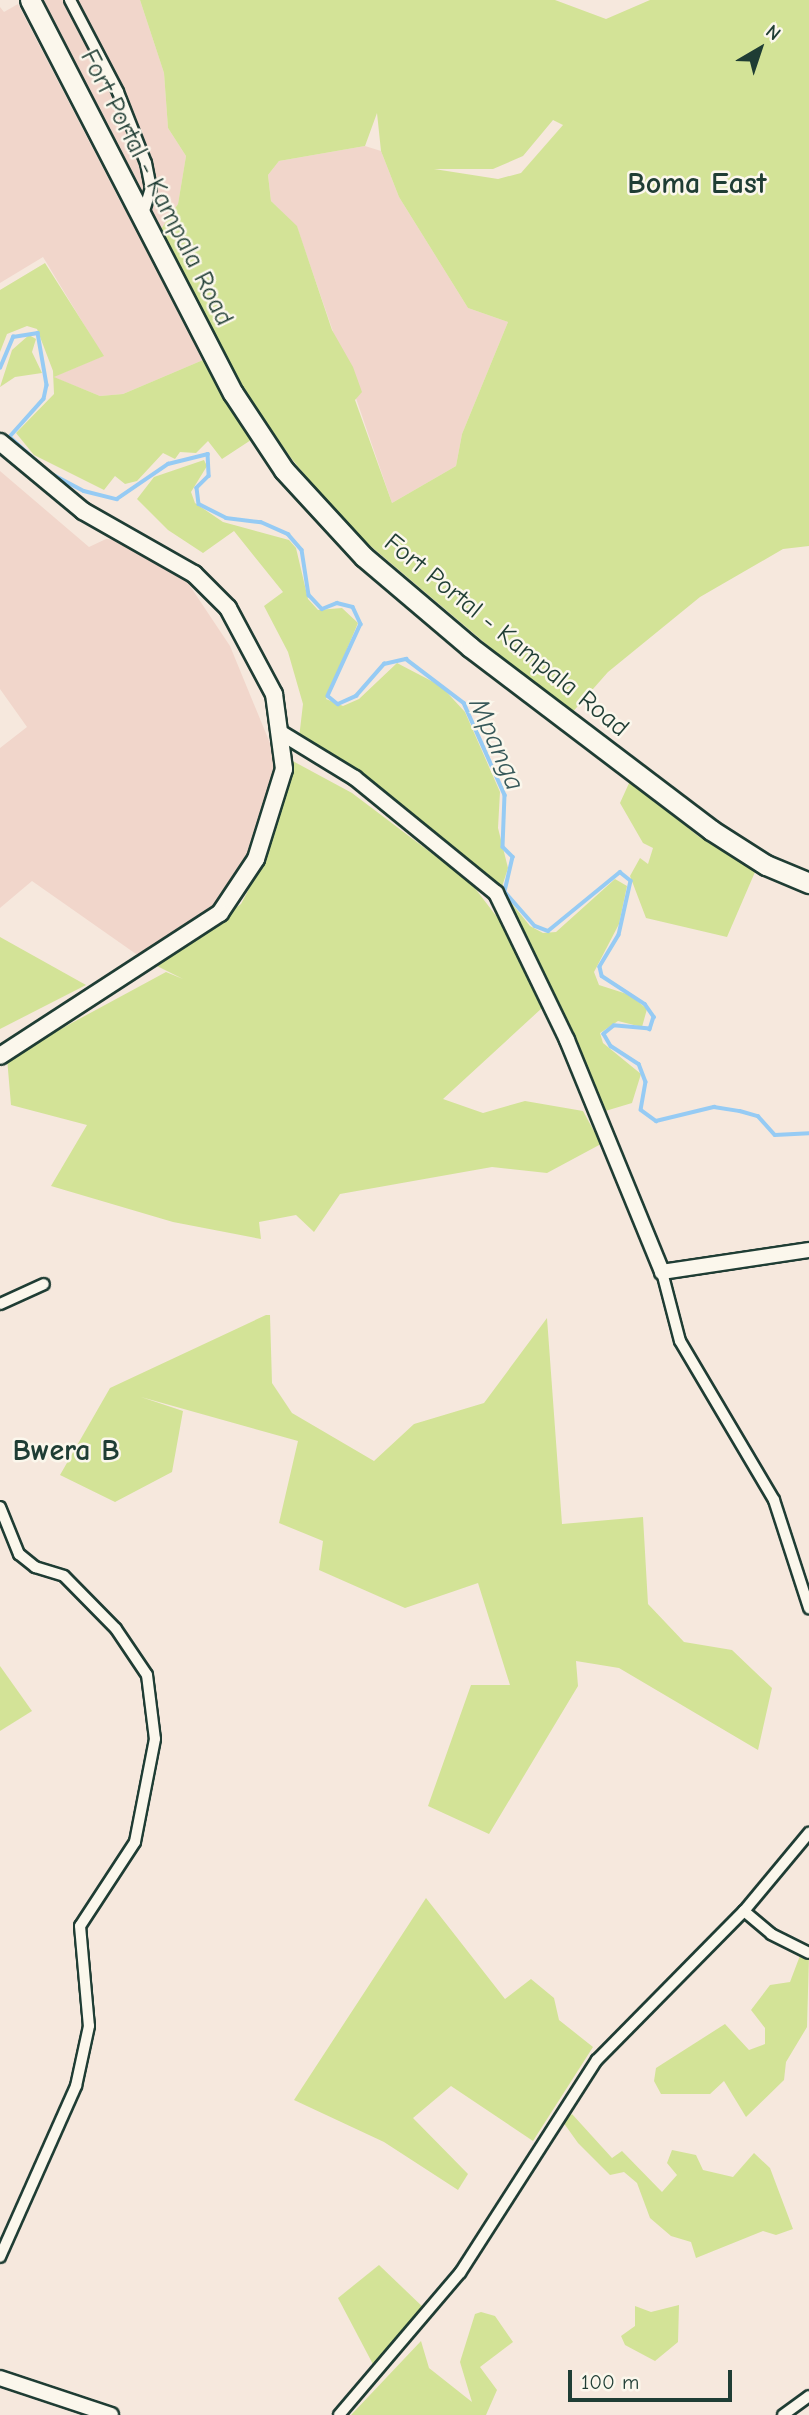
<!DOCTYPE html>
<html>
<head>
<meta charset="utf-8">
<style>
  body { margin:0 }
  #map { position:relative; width:809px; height:2415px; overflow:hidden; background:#f6e8dd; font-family:"Comic Neue",sans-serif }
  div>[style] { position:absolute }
  .built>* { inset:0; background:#f1d6cb }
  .green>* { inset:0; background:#d3e397 }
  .stream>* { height:3.5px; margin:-1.75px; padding:0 1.75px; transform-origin:1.75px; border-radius:1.75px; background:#96cbf4 }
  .roads { filter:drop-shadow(2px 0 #1f3d34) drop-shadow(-2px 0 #1f3d34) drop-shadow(0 2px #1f3d34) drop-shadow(0 -2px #1f3d34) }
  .minor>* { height:10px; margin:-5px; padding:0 5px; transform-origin:5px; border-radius:5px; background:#fbf7ec }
  .tertiary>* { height:14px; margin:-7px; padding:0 7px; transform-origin:7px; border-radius:7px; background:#fbf7ec }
  .secondary>* { height:16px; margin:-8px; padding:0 8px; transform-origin:8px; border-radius:8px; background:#fbf7ec }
  .trunk>* { height:19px; margin:-9.5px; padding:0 9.5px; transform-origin:9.5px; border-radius:9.5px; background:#fbf7ec }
  span { translate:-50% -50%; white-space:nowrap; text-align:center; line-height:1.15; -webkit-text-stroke:5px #fbf7ec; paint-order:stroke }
  .street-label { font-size:26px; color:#1f3d34 }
  .water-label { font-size:28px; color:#37595a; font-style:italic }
  .quarter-label { font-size:30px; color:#1f3d34; font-weight:700 }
  .north { position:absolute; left:725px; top:14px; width:70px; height:70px; -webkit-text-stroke:5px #fbf7ec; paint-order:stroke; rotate:39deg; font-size:19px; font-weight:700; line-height:28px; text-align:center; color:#1f3d34 }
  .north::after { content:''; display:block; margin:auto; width:24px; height:32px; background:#1f3d34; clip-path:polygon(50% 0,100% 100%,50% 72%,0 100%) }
  .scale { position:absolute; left:568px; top:2370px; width:164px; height:32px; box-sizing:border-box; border:4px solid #1f3d34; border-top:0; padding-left:9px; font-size:21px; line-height:24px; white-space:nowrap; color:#1f3d34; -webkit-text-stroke:5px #fbf7ec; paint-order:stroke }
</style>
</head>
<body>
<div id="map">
  <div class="built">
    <div style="clip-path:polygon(44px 0,140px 0,164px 73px,168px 128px,186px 156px,178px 204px,157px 235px)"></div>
    <div style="clip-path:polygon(18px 4px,123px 207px,128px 204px,203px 360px,123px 394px,100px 396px,53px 377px,103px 356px,43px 257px,0 283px,0 7px,4px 12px)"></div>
    <div style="clip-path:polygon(365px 146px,381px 151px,399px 197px,468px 308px,508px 322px,462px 434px,456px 466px,392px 503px,297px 227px,271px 201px,268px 175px,279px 161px)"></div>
    <div style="clip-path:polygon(0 471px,89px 547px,106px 539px,131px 541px,182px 574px,230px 646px,274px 753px,273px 782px,254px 847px,232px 888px,208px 915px,162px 946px,136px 954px,32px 881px,0 908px,0 748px,27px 727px,0 689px)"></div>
  </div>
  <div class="green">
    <div style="clip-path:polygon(evenodd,140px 0,555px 0,606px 19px,650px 0,809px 0,809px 546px,783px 549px,700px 597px,608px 672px,570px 715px,347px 526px,291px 458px,225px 363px,157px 235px,178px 204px,186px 156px,168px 128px,164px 73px,140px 0,377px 113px,381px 151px,399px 197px,468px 308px,508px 322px,462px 434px,456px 466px,392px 503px,355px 400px,362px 392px,353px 367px,332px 330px,297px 226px,271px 201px,268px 175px,279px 161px,365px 146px,377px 113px,140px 0,553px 120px,563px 125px,521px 173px,498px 179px,434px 169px,493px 169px,523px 156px,553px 120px)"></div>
    <div style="clip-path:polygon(45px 263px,104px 356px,54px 377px,100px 396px,123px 394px,203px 360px,251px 440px,222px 459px,208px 441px,196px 453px,180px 452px,175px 459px,163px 453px,137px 481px,125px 484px,115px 476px,104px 490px,34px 455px,16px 433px,54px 394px,53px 371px,37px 329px,27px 326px,7px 334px,0 352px,0 290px)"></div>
    <div style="clip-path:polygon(29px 335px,36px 339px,32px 352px,42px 373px,15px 377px,0 387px,12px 350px)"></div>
    <div style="clip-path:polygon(204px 460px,207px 466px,191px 492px,195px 503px,223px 522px,289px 540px,296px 548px,308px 599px,318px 610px,342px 608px,358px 623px,326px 699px,343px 706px,359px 699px,397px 663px,441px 686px,465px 712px,500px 792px,498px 828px,508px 868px,501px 890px,530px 926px,543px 933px,556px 932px,615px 879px,627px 886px,619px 924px,594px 972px,599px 985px,630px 995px,647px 1009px,642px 1027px,618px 1021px,600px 1033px,603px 1043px,641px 1074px,632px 1103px,602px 1112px,536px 962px,474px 873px,299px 738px,303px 704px,288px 652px,264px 606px,283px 592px,234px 531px,203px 553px,168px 530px,137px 499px,154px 477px)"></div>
    <div style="clip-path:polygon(289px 759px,352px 793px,471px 883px,500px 921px,542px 1008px,443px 1099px,483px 1113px,525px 1101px,583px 1111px,601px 1144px,547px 1173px,492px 1167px,340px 1194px,314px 1232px,296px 1215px,259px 1222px,261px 1239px,173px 1222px,51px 1186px,87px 1125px,11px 1105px,7px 1058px,166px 972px,183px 979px,153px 964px,241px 904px,265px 858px,286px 788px)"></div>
    <div style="clip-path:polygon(630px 781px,698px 836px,755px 872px,727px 937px,646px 918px,630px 876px,640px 858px,648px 864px,653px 848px,643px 843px,620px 803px)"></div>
    <div style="clip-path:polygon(0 937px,86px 985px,0 1029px)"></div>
    <div style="clip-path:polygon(266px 1315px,270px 1315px,272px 1383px,292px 1413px,374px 1461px,414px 1424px,484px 1403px,547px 1318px,562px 1524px,643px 1517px,648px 1604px,684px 1642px,732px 1650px,772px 1688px,758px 1750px,619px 1668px,576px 1661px,578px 1686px,489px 1834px,428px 1806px,471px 1685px,510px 1685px,478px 1583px,405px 1608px,319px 1570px,323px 1541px,279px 1523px,298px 1441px,141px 1397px,183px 1411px,172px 1472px,115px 1502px,60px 1475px,110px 1388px)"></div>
    <div style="clip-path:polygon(0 1666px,32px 1711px,0 1731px)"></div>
    <div style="clip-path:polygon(426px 1898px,505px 1999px,531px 1979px,554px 1998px,559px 2020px,593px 2047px,533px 2141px,451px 2086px,413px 2118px,468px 2174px,458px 2190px,384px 2142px,294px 2100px)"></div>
    <div style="clip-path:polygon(801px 1953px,809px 1956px,807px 2027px,786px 2062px,784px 2080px,746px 2117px,724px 2081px,710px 2094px,661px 2094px,654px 2081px,656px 2068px,725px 2024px,749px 2050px,765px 2044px,765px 2028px,751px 2010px,770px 1985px,790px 1982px)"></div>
    <div style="clip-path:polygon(572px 2114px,612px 2158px,622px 2151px,662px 2192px,677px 2175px,667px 2163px,672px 2150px,696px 2155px,703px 2170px,733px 2177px,754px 2153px,770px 2168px,793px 2229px,776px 2235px,763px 2231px,696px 2258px,691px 2242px,671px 2236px,650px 2218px,637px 2183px,624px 2172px,610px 2175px,578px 2143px,563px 2122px)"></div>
    <div style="clip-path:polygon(379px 2265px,426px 2310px,376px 2370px,338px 2298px)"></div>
    <div style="clip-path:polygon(679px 2305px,678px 2342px,655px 2361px,625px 2345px,621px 2336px,635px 2326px,635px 2306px,651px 2312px)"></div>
    <div style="clip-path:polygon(481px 2312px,495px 2316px,513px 2342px,480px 2367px,497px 2390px,486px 2415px,351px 2415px,421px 2341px,429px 2368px,472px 2402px,460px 2362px,475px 2314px)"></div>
  </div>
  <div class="stream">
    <div style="left:0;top:368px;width:34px;rotate:-67deg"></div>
    <div style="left:13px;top:337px;width:25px;rotate:-9deg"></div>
    <div style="left:38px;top:333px;width:53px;rotate:80.2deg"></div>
    <div style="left:47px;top:385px;width:14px;rotate:102deg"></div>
    <div style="left:44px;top:399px;width:51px;rotate:131.8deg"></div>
    <div style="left:10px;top:437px;width:54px;rotate:42deg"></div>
    <div style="left:50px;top:473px;width:38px;rotate:28deg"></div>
    <div style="left:84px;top:491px;width:34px;rotate:14deg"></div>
    <div style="left:117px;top:499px;width:62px;rotate:-34.5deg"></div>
    <div style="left:168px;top:464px;width:41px;rotate:-14deg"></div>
    <div style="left:208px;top:454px;width:22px;rotate:87deg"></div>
    <div style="left:209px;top:476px;width:17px;rotate:135deg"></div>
    <div style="left:197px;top:488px;width:16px;rotate:83deg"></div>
    <div style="left:199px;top:504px;width:30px;rotate:27deg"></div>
    <div style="left:226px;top:518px;width:35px;rotate:7deg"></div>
    <div style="left:261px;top:522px;width:30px;rotate:24deg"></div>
    <div style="left:288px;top:534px;width:21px;rotate:49deg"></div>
    <div style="left:302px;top:550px;width:46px;rotate:81.2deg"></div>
    <div style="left:309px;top:595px;width:19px;rotate:47deg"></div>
    <div style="left:322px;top:609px;width:16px;rotate:-22deg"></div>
    <div style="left:337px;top:603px;width:16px;rotate:14deg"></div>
    <div style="left:353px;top:607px;width:19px;rotate:65deg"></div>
    <div style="left:361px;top:624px;width:79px;rotate:114.6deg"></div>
    <div style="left:328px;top:696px;width:13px;rotate:39deg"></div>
    <div style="left:338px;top:704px;width:20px;rotate:-24deg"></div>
    <div style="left:356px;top:696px;width:43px;rotate:-48.8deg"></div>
    <div style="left:384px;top:664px;width:23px;rotate:-13deg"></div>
    <div style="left:406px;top:659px;width:73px;rotate:37.2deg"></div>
    <div style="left:464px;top:703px;width:101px;rotate:66deg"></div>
    <div style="left:505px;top:795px;width:52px;rotate:92.2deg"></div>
    <div style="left:503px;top:847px;width:14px;rotate:45deg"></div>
    <div style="left:513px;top:857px;width:36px;rotate:103deg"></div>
    <div style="left:505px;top:892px;width:45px;rotate:48.6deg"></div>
    <div style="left:535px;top:926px;width:14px;rotate:21deg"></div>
    <div style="left:548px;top:931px;width:93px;rotate:-39.3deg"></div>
    <div style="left:620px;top:872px;width:14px;rotate:39deg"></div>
    <div style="left:631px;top:881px;width:55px;rotate:102.5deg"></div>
    <div style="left:619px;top:935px;width:37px;rotate:121deg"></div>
    <div style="left:600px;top:967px;width:9px;rotate:77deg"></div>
    <div style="left:602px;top:976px;width:51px;rotate:33.1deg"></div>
    <div style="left:645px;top:1004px;width:16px;rotate:55deg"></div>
    <div style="left:654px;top:1017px;width:13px;rotate:108deg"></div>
    <div style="left:650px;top:1029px;width:36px;rotate:-175deg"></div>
    <div style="left:614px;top:1026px;width:13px;rotate:141deg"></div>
    <div style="left:604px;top:1034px;width:14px;rotate:60deg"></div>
    <div style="left:611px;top:1046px;width:33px;rotate:33deg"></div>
    <div style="left:639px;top:1064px;width:19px;rotate:69deg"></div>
    <div style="left:646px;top:1082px;width:28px;rotate:100deg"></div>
    <div style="left:641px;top:1110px;width:19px;rotate:36deg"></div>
    <div style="left:656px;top:1121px;width:60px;rotate:-13.6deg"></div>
    <div style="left:714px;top:1107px;width:26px;rotate:9deg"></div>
    <div style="left:740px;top:1111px;width:19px;rotate:16deg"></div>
    <div style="left:758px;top:1116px;width:25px;rotate:48deg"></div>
    <div style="left:775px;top:1135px;width:34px;rotate:-3deg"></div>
  </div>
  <div class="roads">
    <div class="minor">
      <div style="left:70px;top:0;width:104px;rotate:62.4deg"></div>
      <div style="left:118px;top:92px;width:76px;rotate:68.5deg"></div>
      <div style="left:146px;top:163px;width:25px;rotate:79deg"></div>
      <div style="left:151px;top:188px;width:28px;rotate:107deg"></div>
      <div style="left:662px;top:1272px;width:71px;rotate:75.4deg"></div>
      <div style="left:680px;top:1341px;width:185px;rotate:59.4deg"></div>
      <div style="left:774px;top:1500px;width:114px;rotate:72deg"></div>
      <div style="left:0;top:1304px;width:48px;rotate:-24.4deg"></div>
      <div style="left:0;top:1507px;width:51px;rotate:68deg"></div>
      <div style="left:19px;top:1554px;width:21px;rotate:39deg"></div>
      <div style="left:35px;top:1567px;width:30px;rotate:17deg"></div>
      <div style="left:64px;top:1576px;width:74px;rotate:45.5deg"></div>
      <div style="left:116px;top:1629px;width:55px;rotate:56deg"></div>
      <div style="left:147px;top:1675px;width:64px;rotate:82.9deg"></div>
      <div style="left:155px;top:1739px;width:105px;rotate:101deg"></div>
      <div style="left:135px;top:1842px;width:100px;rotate:123.2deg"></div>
      <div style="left:80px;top:1926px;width:100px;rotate:84.9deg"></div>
      <div style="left:89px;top:2026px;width:61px;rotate:102.2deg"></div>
      <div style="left:76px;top:2086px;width:187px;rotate:114deg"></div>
      <div style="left:744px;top:1911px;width:35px;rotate:40deg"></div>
      <div style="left:771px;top:1934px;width:42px;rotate:26.6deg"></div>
      <div style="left:339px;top:2415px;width:187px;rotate:-49.6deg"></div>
      <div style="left:460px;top:2273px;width:253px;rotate:-57.3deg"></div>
      <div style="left:597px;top:2060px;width:209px;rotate:-45.4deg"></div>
      <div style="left:744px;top:1911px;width:102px;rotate:-50.2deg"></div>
      <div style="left:783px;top:2415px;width:32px;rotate:-36deg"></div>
    </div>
    <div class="tertiary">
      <div style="left:283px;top:734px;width:84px;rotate:31.4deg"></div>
      <div style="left:355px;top:778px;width:182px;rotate:39.2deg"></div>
      <div style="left:496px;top:893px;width:163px;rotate:64.2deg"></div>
      <div style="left:567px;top:1040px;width:251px;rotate:67.7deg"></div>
      <div style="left:662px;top:1272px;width:149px;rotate:-8.5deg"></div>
      <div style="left:0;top:2378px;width:117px;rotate:18.4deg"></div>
    </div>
    <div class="secondary">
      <div style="left:0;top:442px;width:108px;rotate:39.7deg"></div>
      <div style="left:83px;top:511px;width:128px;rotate:29.6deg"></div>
      <div style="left:194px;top:574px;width:48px;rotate:45deg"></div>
      <div style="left:228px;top:608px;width:98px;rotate:61.9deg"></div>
      <div style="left:274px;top:694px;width:76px;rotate:82.4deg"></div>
      <div style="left:284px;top:769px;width:94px;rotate:107.3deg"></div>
      <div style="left:256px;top:859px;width:65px;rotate:123.7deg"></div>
      <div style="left:220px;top:913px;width:262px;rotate:147deg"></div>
    </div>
    <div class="trunk">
      <div style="left:30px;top:0;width:442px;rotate:62.7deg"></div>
      <div style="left:233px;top:393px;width:92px;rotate:56.5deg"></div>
      <div style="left:284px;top:470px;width:118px;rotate:47.4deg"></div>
      <div style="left:364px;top:557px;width:139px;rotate:40.3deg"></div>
      <div style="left:470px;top:647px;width:303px;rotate:37.2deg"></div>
      <div style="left:711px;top:830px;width:65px;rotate:32.5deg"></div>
      <div style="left:766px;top:865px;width:47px;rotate:22.7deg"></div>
    </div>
  </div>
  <div class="street-label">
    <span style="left:156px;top:188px;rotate:63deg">Fort Portal - Kampala Road</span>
    <span style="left:506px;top:636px;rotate:39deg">Fort Portal - Kampala Road</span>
  </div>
  <div class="water-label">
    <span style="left:497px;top:744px;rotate:66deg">Mpanga</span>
  </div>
  <div class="quarter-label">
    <span style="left:697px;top:184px">Boma East</span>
    <span style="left:66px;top:1451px">Bwera B</span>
  </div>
  <div class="north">N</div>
  <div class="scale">100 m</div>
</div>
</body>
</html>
